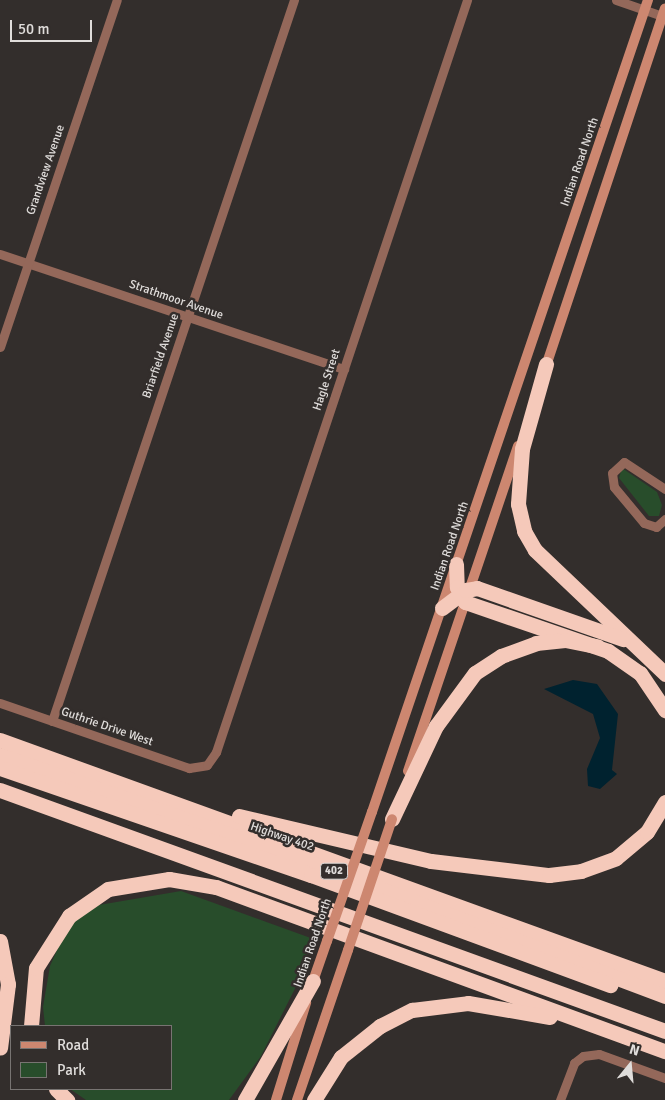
<!DOCTYPE html>
<html>
<head>
<meta charset="utf-8">
<style>
  body { margin:0 }
  #map { position:relative; width:665px; height:1100px; overflow:hidden; background:#332e2c; font-family:Signika,sans-serif }
  div>[style] { position:absolute }
  .green>* { inset:0; background:#284d2b }
  .water>* { inset:0; background:#00222f }
  .minor>* { height:9px; margin:-4.5px; padding:0 4.5px; transform-origin:4.5px; border-radius:4.5px; background:#94685a }
  .secondary>* { height:10px; margin:-5px; padding:0 5px; transform-origin:5px; border-radius:5px; background:#cd8770 }
  .motorway>* { height:15px; margin:-7.5px; padding:0 7.5px; transform-origin:7.5px; border-radius:7.5px; background:#f5c9ba }
  .secondary-bridge>* { height:10px; margin:-5px; padding:0 5px; transform-origin:5px; border-radius:5px; background:#cd8770 }
  span { translate:-50% -50%; white-space:nowrap; text-align:center; line-height:1.15; -webkit-text-stroke:5px #332e2c; paint-order:stroke }
  .shield-label span { padding:1px 4px; background:#332e2c; border:1px solid; border-radius:4px; -webkit-text-stroke-width:0 }
  .shield-label { font-size:11px; color:#e0dddb; font-weight:700 }
  .street-label { font-size:12px; color:#e0dddb }
  .legend { position:absolute; left:10px; top:1025px; width:162px; height:65px; box-sizing:border-box; background:#332e2c; border:1px solid #787472; margin:0; padding:6px 9px; list-style:none; font-size:15px; color:#e0dddb }
  .legend li { display:flex; align-items:center; gap:10px; height:25px }
  .legend b { width:25px; border:1px solid #787472 }
  .north { position:absolute; left:605px; top:1040px; width:50px; height:50px; -webkit-text-stroke:4px #332e2c; paint-order:stroke; rotate:17deg; font-size:14px; font-weight:700; line-height:20px; text-align:center; color:#e0dddb }
  .north::after { content:''; display:block; margin:auto; width:18px; height:22px; background:#e0dddb; clip-path:polygon(50% 0,100% 100%,50% 72%,0 100%) }
  .scale { position:absolute; left:10px; top:20px; width:82px; height:22px; box-sizing:border-box; border:2px solid #e0dddb; border-top:0; padding-left:6px; font-size:15px; line-height:18px; white-space:nowrap; color:#e0dddb; -webkit-text-stroke:4px #332e2c; paint-order:stroke }
</style>
</head>
<body>
<div id="map">
  <div class="green">
    <div style="clip-path:polygon(622px 468px,657px 492px,662px 505px,659px 516px,649px 516px,619px 478px)"></div>
    <div style="clip-path:polygon(181px 891px,319px 941px,261px 1056px,229px 1100px,86px 1100px,70px 1089px,171px 1089px,171px 1026px,45px 1026px,43px 1007px,50px 966px,68px 925px,99px 905px)"></div>
  </div>
  <div class="water">
    <div style="clip-path:polygon(573px 680px,597px 684px,618px 714px,612px 770px,617px 774px,600px 789px,588px 786px,587px 769px,600px 738px,593px 714px,544px 689px)"></div>
  </div>
  <div class="minor">
    <div style="left:616px;top:0;width:52px;rotate:19.1deg"></div>
    <div style="left:0;top:254px;width:363px;rotate:18.5deg"></div>
    <div style="left:0;top:347px;width:366px;rotate:-71.4deg"></div>
    <div style="left:665px;top:489px;width:49px;rotate:-146.6deg"></div>
    <div style="left:624px;top:462px;width:16px;rotate:137deg"></div>
    <div style="left:612px;top:473px;width:14px;rotate:82deg"></div>
    <div style="left:614px;top:487px;width:47px;rotate:50.2deg"></div>
    <div style="left:644px;top:523px;width:13px;rotate:18deg"></div>
    <div style="left:656px;top:527px;width:12px;rotate:-42deg"></div>
    <div style="left:0;top:703px;width:200px;rotate:19deg"></div>
    <div style="left:189px;top:768px;width:18px;rotate:-9deg"></div>
    <div style="left:207px;top:765px;width:16px;rotate:-55deg"></div>
    <div style="left:216px;top:752px;width:793px;rotate:-71.54deg"></div>
    <div style="left:52px;top:721px;width:761px;rotate:-71.45deg"></div>
    <div style="left:560px;top:1100px;width:40px;rotate:-69deg"></div>
    <div style="left:574px;top:1063px;width:11px;rotate:-38deg"></div>
    <div style="left:583px;top:1056px;width:16px;rotate:-7deg"></div>
    <div style="left:599px;top:1054px;width:70px;rotate:20deg"></div>
  </div>
  <div class="secondary">
    <div style="left:545px;top:369px;width:380px;rotate:-71.6deg"></div>
    <div style="left:408px;top:771px;width:343px;rotate:-71.3deg"></div>
    <div style="left:372px;top:812px;width:858px;rotate:-71.23deg"></div>
    <div style="left:311px;top:987px;width:49px;rotate:-70.8deg"></div>
    <div style="left:276px;top:1100px;width:102px;rotate:-72.8deg"></div>
    <div style="left:297px;top:1100px;width:158px;rotate:-71.2deg"></div>
  </div>
  <div class="motorway">
    <div style="left:546px;top:364px;width:88px;rotate:105.8deg"></div>
    <div style="left:522px;top:449px;width:55px;rotate:94.2deg"></div>
    <div style="left:518px;top:504px;width:28px;rotate:77deg"></div>
    <div style="left:524px;top:531px;width:22px;rotate:60deg"></div>
    <div style="left:535px;top:550px;width:180px;rotate:43.6deg"></div>
    <div style="left:456px;top:564px;width:23px;rotate:88deg"></div>
    <div style="left:457px;top:587px;width:17px;rotate:62deg"></div>
    <div style="left:465px;top:602px;width:151px;rotate:18.9deg"></div>
    <div style="left:608px;top:651px;width:39px;rotate:35deg"></div>
    <div style="left:640px;top:673px;width:45px;rotate:56deg"></div>
    <div style="left:442px;top:608px;width:30px;rotate:-37deg"></div>
    <div style="left:466px;top:590px;width:11px;rotate:-10deg"></div>
    <div style="left:477px;top:588px;width:155px;rotate:19.3deg"></div>
    <div style="left:0;top:740px;width:707px;rotate:19.92deg"></div>
    <div style="left:0;top:755px;width:332px;rotate:19.1deg"></div>
    <div style="left:314px;top:864px;width:375px;rotate:20.6deg"></div>
    <div style="left:0;top:768px;width:329px;rotate:19deg"></div>
    <div style="left:311px;top:875px;width:319px;rotate:20.2deg"></div>
    <div style="left:0;top:790px;width:707px;rotate:19.92deg"></div>
    <div style="left:239px;top:816px;width:197px;rotate:13.2deg"></div>
    <div style="left:431px;top:861px;width:119px;rotate:6.8deg"></div>
    <div style="left:549px;top:875px;width:32px;rotate:-7deg"></div>
    <div style="left:581px;top:871px;width:37px;rotate:-20deg"></div>
    <div style="left:616px;top:858px;width:40px;rotate:-40deg"></div>
    <div style="left:647px;top:832px;width:35px;rotate:-59deg"></div>
    <div style="left:392px;top:819px;width:103px;rotate:-64.7deg"></div>
    <div style="left:436px;top:726px;width:66px;rotate:-53.7deg"></div>
    <div style="left:475px;top:673px;width:31px;rotate:-33deg"></div>
    <div style="left:501px;top:656px;width:37px;rotate:-20deg"></div>
    <div style="left:536px;top:643px;width:29px;rotate:-6deg"></div>
    <div style="left:565px;top:640px;width:33px;rotate:11deg"></div>
    <div style="left:0;top:941px;width:44px;rotate:79.5deg"></div>
    <div style="left:8px;top:984px;width:64px;rotate:97.1deg"></div>
    <div style="left:31px;top:1026px;width:58px;rotate:-85.1deg"></div>
    <div style="left:36px;top:968px;width:62px;rotate:-57.6deg"></div>
    <div style="left:69px;top:916px;width:47px;rotate:-34.7deg"></div>
    <div style="left:108px;top:889px;width:62px;rotate:-9.3deg"></div>
    <div style="left:169px;top:879px;width:48px;rotate:9.7deg"></div>
    <div style="left:216px;top:887px;width:478px;rotate:20.1deg"></div>
    <div style="left:56px;top:1089px;width:16px;rotate:45deg"></div>
    <div style="left:245px;top:1100px;width:137px;rotate:-60.3deg"></div>
    <div style="left:314px;top:1100px;width:51px;rotate:-57.9deg"></div>
    <div style="left:341px;top:1057px;width:50px;rotate:-38.5deg"></div>
    <div style="left:380px;top:1026px;width:36px;rotate:-27deg"></div>
    <div style="left:412px;top:1010px;width:56px;rotate:-7.1deg"></div>
    <div style="left:468px;top:1003px;width:83px;rotate:9.7deg"></div>
  </div>
  <div class="secondary-bridge">
    <div style="left:327px;top:941px;width:137px;rotate:-70.8deg"></div>
    <div style="left:348px;top:950px;width:138px;rotate:-71.4deg"></div>
  </div>
  <div class="shield-label">
    <span style="left:334px;top:871px">402</span>
  </div>
  <div class="street-label">
    <span style="left:580px;top:162px;rotate:-71deg">Indian Road North</span>
    <span style="left:46px;top:170px;rotate:-71deg">Grandview Avenue</span>
    <span style="left:176px;top:300px;rotate:19deg">Strathmoor Avenue</span>
    <span style="left:161px;top:356px;rotate:-71deg">Briarfield Avenue</span>
    <span style="left:327px;top:380px;rotate:-72deg">Hagle Street</span>
    <span style="left:450px;top:546px;rotate:-71deg">Indian Road North</span>
    <span style="left:107px;top:727px;rotate:19deg">Guthrie Drive West</span>
    <span style="left:282px;top:837px;rotate:19deg">Highway 402</span>
    <span style="left:313px;top:943px;rotate:-71deg">Indian Road North</span>
  </div>
  <ul class="legend">
  <li><b style="height:6px;background:#cd8770"></b>Road</li>
  <li><b style="height:14px;background:#284d2b"></b>Park</li>
  </ul>
  <div class="north">N</div>
  <div class="scale">50 m</div>
</div>
</body>
</html>
